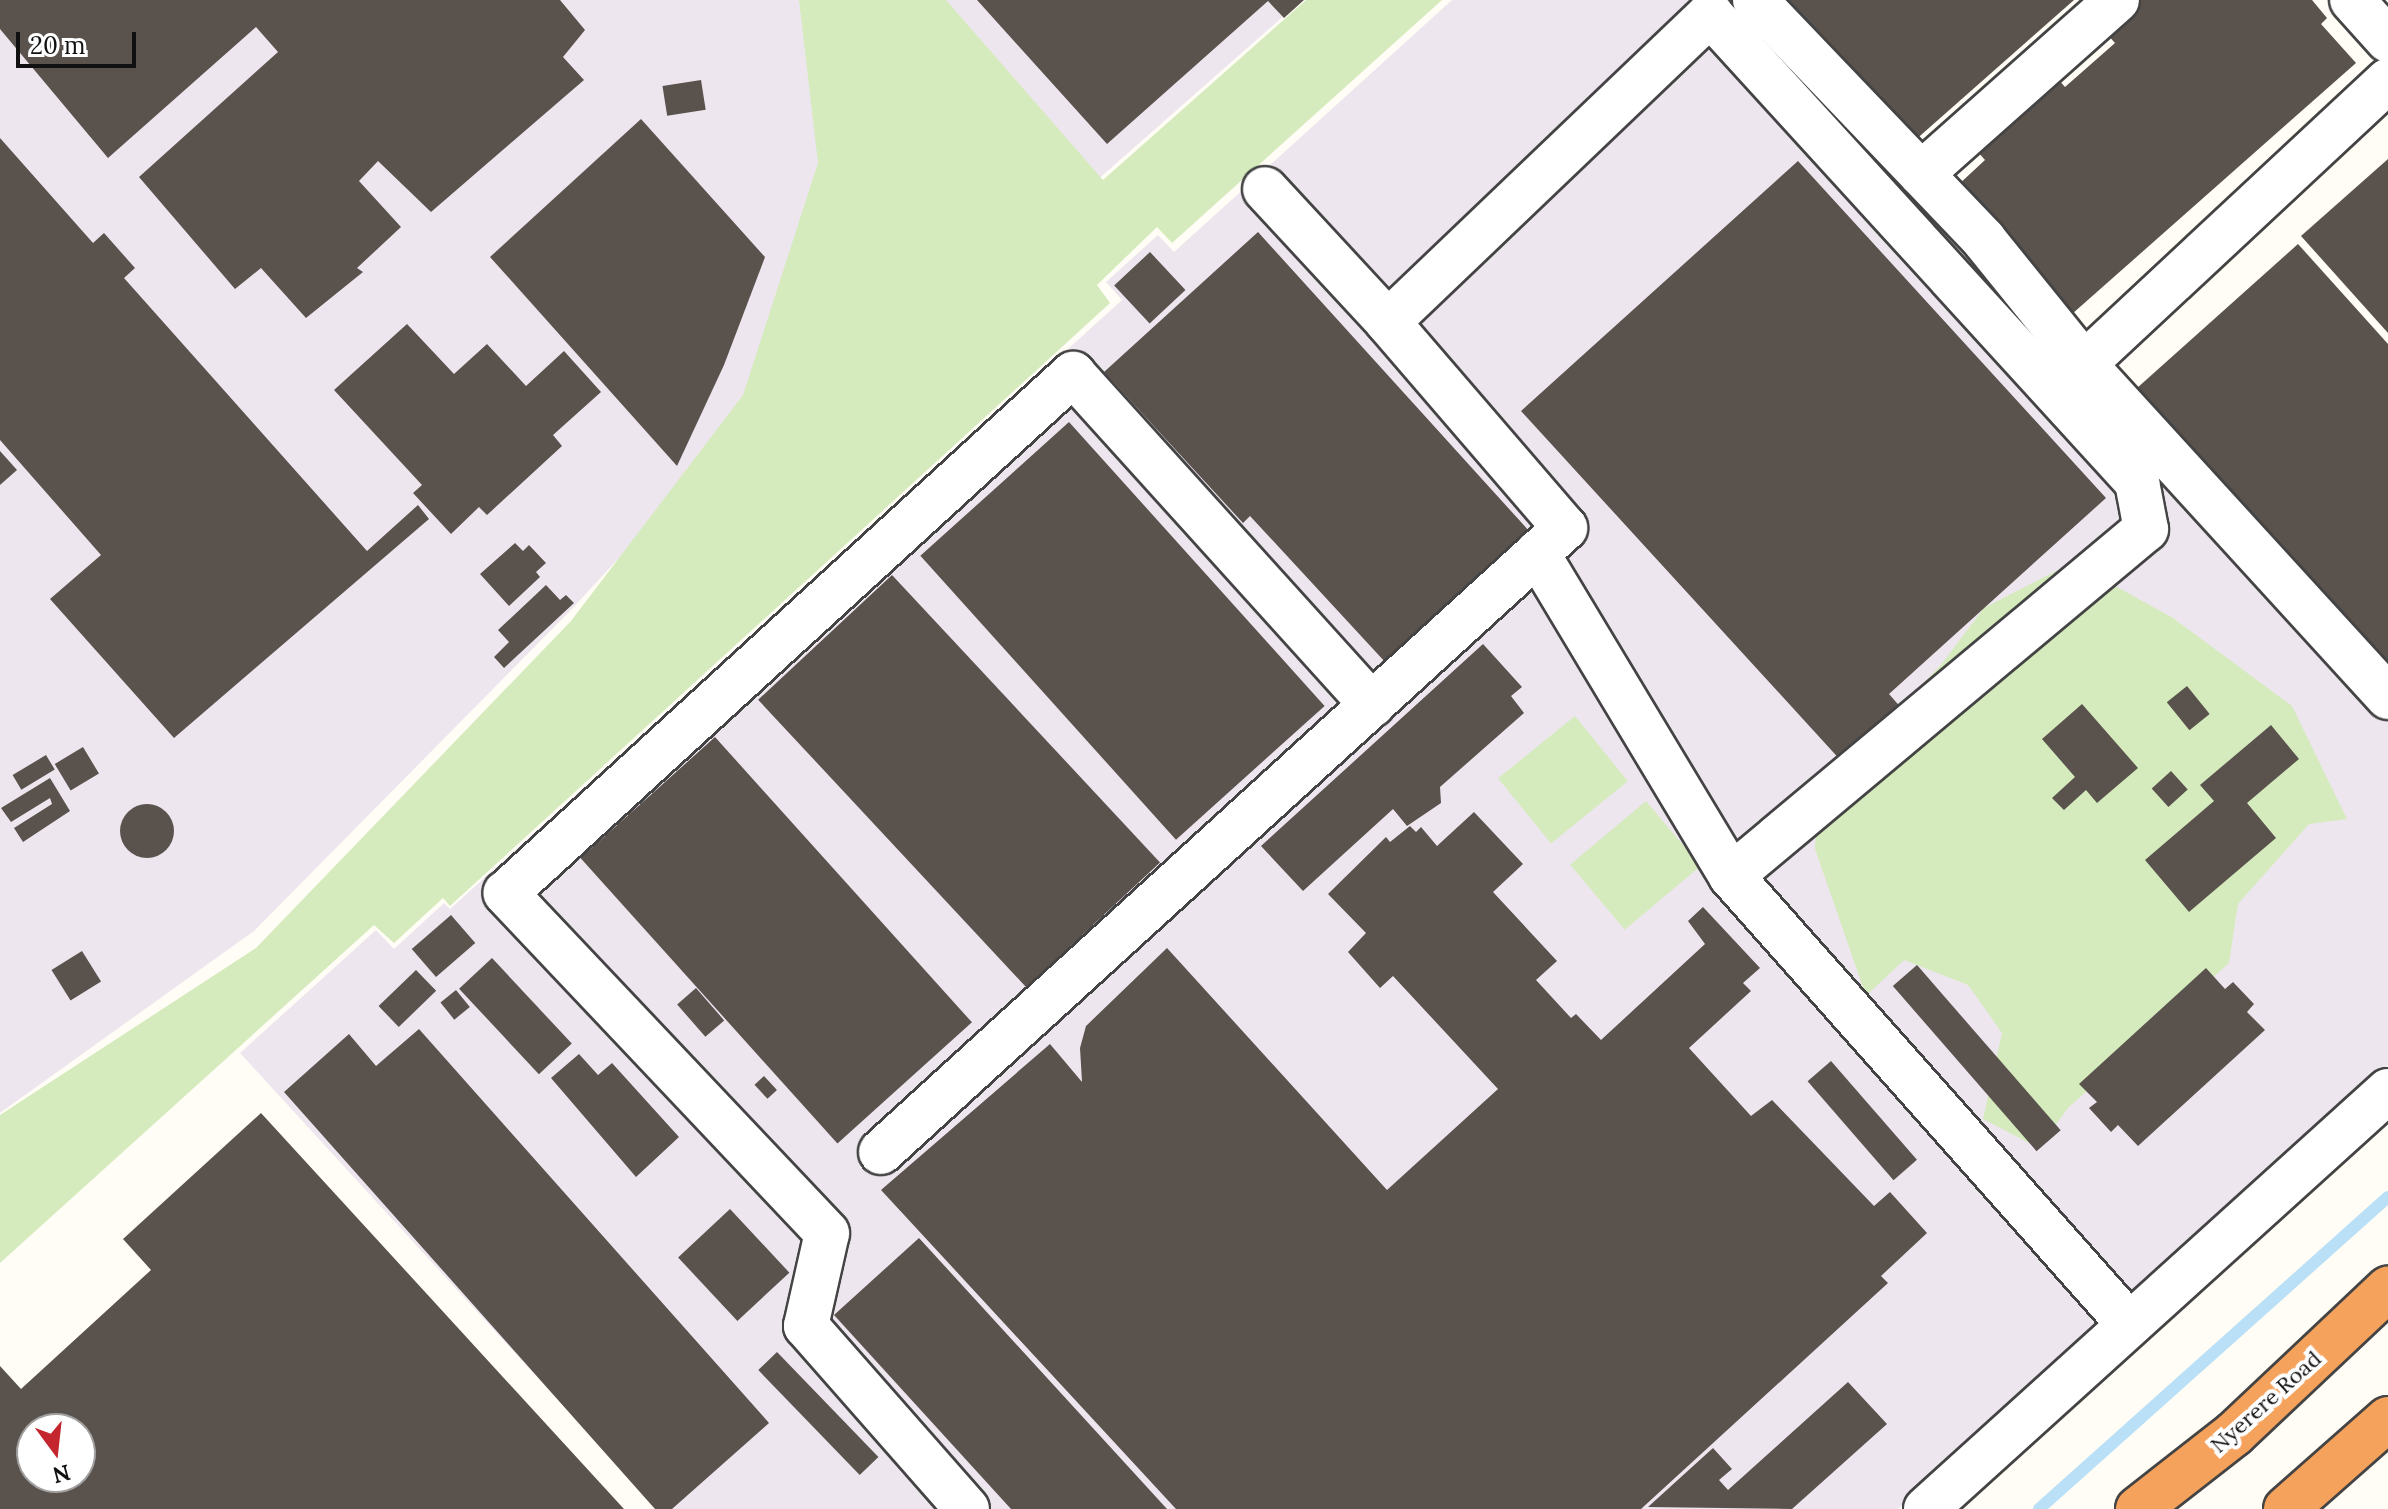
<!DOCTYPE html>
<html>
<head>
<meta charset="utf-8">
<style>
  body { margin:0 }
  #map { position:relative; width:2388px; height:1509px; overflow:hidden; background:#fffdf5; font-family:Lora,serif }
  div>[style] { position:absolute }
  .industrial>* { inset:0; background:#eee6ef }
  .green>* { inset:0; background:#d5ebbd; transform-origin:0 0 }
  .stream>* { height:12px; margin:-6px; padding:0 6px; transform-origin:6px; border-radius:6px; background:#b9e0f7 }
  .building>* { inset:0; background:#5a524d; transform-origin:0 0 }
  .round { border-radius:50% }
  .roads { filter:drop-shadow(2px 0 #444) drop-shadow(-2px 0 #444) drop-shadow(0 2px #444) drop-shadow(0 -2px #444) }
  .minor>* { height:44px; margin:-22px; padding:0 22px; transform-origin:22px; border-radius:22px; background:#fff }
  .highway>* { height:44px; margin:-22px; padding:0 22px; transform-origin:22px; border-radius:22px; background:#f5a25d }
  span { translate:-50% -50%; white-space:nowrap; text-align:center; line-height:1.15; -webkit-text-stroke:8px #fff; paint-order:stroke }
  .street-label { font-size:22px; color:#111 }
  .north { position:absolute; left:16px; top:1413px; width:80px; height:80px; box-sizing:border-box; background:#fff; border:2px solid #a0a0a0; border-radius:50%; rotate:165deg; font-size:22px; font-weight:700; line-height:32px; text-align:center; color:#111 }
  .north::after { content:''; display:block; margin:auto; width:28px; height:36px; background:#c4262e; clip-path:polygon(50% 0,100% 100%,50% 72%,0 100%) }
  .scale { position:absolute; left:16px; top:32px; width:120px; height:36px; box-sizing:border-box; border:4px solid #111; border-top:0; padding-left:10px; font-size:24px; line-height:28px; white-space:nowrap; color:#111; -webkit-text-stroke:6px #fff; paint-order:stroke }
</style>
</head>
<body>
<div id="map">
  <div class="industrial">
    <div style="clip-path:polygon(0 0,811px 0,833px 176px,758px 407px,571px 610px,254px 931px,0 1113px)"></div>
    <div style="clip-path:polygon(921px 0,1302px 0,1087px 189px)"></div>
    <div style="clip-path:polygon(1452px 0,1746px 0,2388px 713px,2388px 1065px,1898px 1509px,658px 1509px,240px 1053px,376px 930px,394px 949px,444px 903px,450px 909px,1122px 300px,1106px 282px,1158px 235px,1174px 252px)"></div>
  </div>
  <div class="green">
    <div style="clip-path:polygon(799px 0,946px 0,1103px 180px,1306px 0,1442px 0,1172px 243px,1157px 227px,1097px 285px,1110px 303px,450px 906px,443px 898px,394px 943px,374px 925px,0 1263px,0 1115px,256px 948px,571px 621px,743px 395px,818px 163px)"></div>
    <div style="clip-path:polygon(2083px 557px,2108px 582px,2173px 618px,2292px 706px,2347px 819px,2309px 824px,2238px 904px,2229px 963px,2068px 1108px,2039px 1148px,1983px 1119px,2002px 1033px,1968px 985px,1904px 960px,1866px 996px,1815px 849px,1818px 790px,1940px 666px,1984px 608px)"></div>
    <div style="left:1575px;top:716px;width:84px;height:99px;rotate:51deg"></div>
    <div style="left:1646px;top:801px;width:85px;height:99px;rotate:50deg"></div>
  </div>
  <div class="stream">
    <div style="left:2039px;top:1509px;width:468px;rotate:-41.8deg"></div>
  </div>
  <div class="building">
    <div style="clip-path:polygon(0 0,560px 0,585px 30px,563px 57px,584px 80px,431px 212px,378px 161px,359px 181px,401px 227px,357px 268px,363px 272px,306px 318px,261px 268px,235px 289px,139px 177px,278px 52px,256px 27px,108px 158px,0 29px)"></div>
    <div style="clip-path:polygon(977px 0,1304px 0,1284px 18px,1268px 1px,1107px 144px)"></div>
    <div style="clip-path:polygon(1771px 0,2074px 0,1904px 150px)"></div>
    <div style="clip-path:polygon(2124px 0,2312px 0,2327px 18px,2321px 24px,2356px 63px,2072px 314px,1957px 186px,1985px 160px,1970px 143px,2051px 71px,2065px 87px,2115px 43px,2098px 24px)"></div>
    <div style="left:701px;top:80px;width:30px;height:39px;rotate:81deg"></div>
    <div style="clip-path:polygon(641px 119px,765px 257px,724px 365px,677px 466px,490px 257px)"></div>
    <div style="clip-path:polygon(0 138px,93px 243px,104px 233px,135px 268px,124px 278px,367px 551px,418px 505px,429px 519px,174px 738px,50px 599px,101px 555px,0 440px)"></div>
    <div style="clip-path:polygon(2388px 159px,2388px 333px,2301px 236px)"></div>
    <div style="clip-path:polygon(1798px 161px,2106px 498px,1889px 694px,1903px 710px,1844px 764px,1521px 411px)"></div>
    <div style="clip-path:polygon(1258px 232px,1530px 532px,1386px 663px,1250px 516px,1243px 523px,1104px 372px)"></div>
    <div style="clip-path:polygon(2298px 244px,2388px 344px,2388px 686px,2127px 397px)"></div>
    <div style="left:1150px;top:252px;width:52px;height:49px;rotate:47deg"></div>
    <div style="clip-path:polygon(407px 324px,454px 374px,487px 344px,526px 386px,564px 351px,601px 392px,553px 435px,562px 446px,487px 515px,479px 507px,451px 534px,413px 493px,422px 485px,334px 390px)"></div>
    <div style="left:1069px;top:422px;width:382px;height:200px;rotate:48deg"></div>
    <div style="clip-path:polygon(0 451px,17px 470px,0 485px)"></div>
    <div style="clip-path:polygon(515px 543px,523px 551px,529px 545px,546px 563px,536px 572px,540px 577px,509px 606px,480px 574px)"></div>
    <div style="left:892px;top:575px;width:393px;height:183px;rotate:47deg"></div>
    <div style="clip-path:polygon(546px 585px,560px 600px,566px 595px,574px 603px,504px 668px,494px 657px,509px 642px,498px 630px)"></div>
    <div style="clip-path:polygon(1483px 644px,1522px 687px,1511px 696px,1524px 713px,1440px 787px,1441px 803px,1407px 826px,1393px 809px,1303px 891px,1261px 846px)"></div>
    <div style="left:2187px;top:686px;width:36px;height:26px;rotate:51deg"></div>
    <div style="clip-path:polygon(2082px 704px,2138px 768px,2097px 803px,2086px 790px,2064px 810px,2052px 798px,2075px 777px,2042px 739px)"></div>
    <div style="clip-path:polygon(2271px 725px,2299px 759px,2247px 803px,2276px 838px,2189px 912px,2145px 860px,2214px 801px,2200px 785px)"></div>
    <div style="left:715px;top:737px;width:384px;height:181px;rotate:48deg"></div>
    <div style="left:83px;top:747px;width:31px;height:33px;rotate:59deg"></div>
    <div style="left:46px;top:755px;width:17px;height:39px;rotate:59deg"></div>
    <div style="left:2171px;top:771px;width:25px;height:26px;rotate:48deg"></div>
    <div style="clip-path:polygon(50px 778px,70px 811px,23px 842px,14px 828px,52px 804px,50px 798px,11px 822px,1px 808px)"></div>
    <div class="round" style="left:120px;top:804px;width:54px;height:54px"></div>
    <div style="clip-path:polygon(1474px 812px,1523px 864px,1493px 892px,1557px 961px,1536px 980px,1571px 1018px,1576px 1014px,1601px 1040px,1705px 944px,1688px 921px,1703px 907px,1760px 968px,1743px 983px,1751px 991px,1689px 1048px,1751px 1116px,1772px 1100px,1874px 1206px,1890px 1192px,1927px 1233px,1881px 1276px,1888px 1283px,1641px 1509px,1176px 1509px,881px 1190px,1050px 1044px,1082px 1082px,1080px 1048px,1086px 1026px,1167px 948px,1387px 1190px,1498px 1089px,1393px 976px,1380px 988px,1348px 952px,1366px 933px,1328px 894px,1386px 837px,1390px 842px,1410px 826px,1416px 832px,1421px 827px,1437px 846px)"></div>
    <div style="left:451px;top:915px;width:37px;height:52px;rotate:49deg"></div>
    <div style="left:82px;top:951px;width:36px;height:36px;rotate:58deg"></div>
    <div style="left:492px;top:958px;width:117px;height:45px;rotate:47deg"></div>
    <div style="left:1917px;top:965px;width:219px;height:32px;rotate:49deg"></div>
    <div style="clip-path:polygon(2206px 968px,2225px 989px,2233px 982px,2254px 1004px,2247px 1012px,2265px 1030px,2138px 1146px,2118px 1125px,2111px 1132px,2089px 1108px,2097px 1102px,2079px 1084px)"></div>
    <div style="left:416px;top:970px;width:29px;height:52px;rotate:46deg"></div>
    <div style="left:696px;top:988px;width:43px;height:25px;rotate:49deg"></div>
    <div style="left:456px;top:990px;width:22px;height:20px;rotate:51deg"></div>
    <div style="clip-path:polygon(419px 1029px,769px 1423px,672px 1509px,655px 1509px,284px 1092px,349px 1034px,376px 1066px)"></div>
    <div style="clip-path:polygon(579px 1054px,598px 1075px,612px 1063px,679px 1137px,636px 1177px,551px 1078px)"></div>
    <div style="left:1831px;top:1061px;width:131px;height:31px;rotate:49deg"></div>
    <div style="left:764px;top:1076px;width:19px;height:13px;rotate:47deg"></div>
    <div style="clip-path:polygon(evenodd,261px 1113px,624px 1509px,0 1509px,0 1366px,21px 1389px,151px 1270px,123px 1239px,261px 1113px,32px 1429px,80px 1429px,80px 1477px,32px 1477px,32px 1429px)"></div>
    <div style="left:730px;top:1209px;width:87px;height:71px;rotate:47deg"></div>
    <div style="clip-path:polygon(919px 1238px,1167px 1509px,1011px 1509px,834px 1315px)"></div>
    <div style="left:777px;top:1352px;width:146px;height:26px;rotate:46deg"></div>
    <div style="clip-path:polygon(1848px 1382px,1887px 1424px,1792px 1509px,1648px 1507px,1713px 1448px,1732px 1469px,1719px 1480px,1728px 1490px)"></div>
  </div>
  <div class="roads">
    <div class="minor">
      <div style="left:1755px;top:0;width:332px;rotate:46.3deg"></div>
      <div style="left:1984px;top:240px;width:159px;rotate:51.1deg"></div>
      <div style="left:2084px;top:364px;width:451px;rotate:47.6deg"></div>
      <div style="left:2352px;top:0;width:54px;rotate:48deg"></div>
      <div style="left:1921px;top:174px;width:262px;rotate:-41.6deg"></div>
      <div style="left:1388px;top:322px;width:446px;rotate:-43.7deg"></div>
      <div style="left:1710px;top:14px;width:634px;rotate:47.62deg"></div>
      <div style="left:2137px;top:482px;width:48px;rotate:79.2deg"></div>
      <div style="left:2146px;top:529px;width:541px;rotate:140.1deg"></div>
      <div style="left:2084px;top:364px;width:415px;rotate:-43deg"></div>
      <div style="left:1537px;top:553px;width:377px;rotate:59deg"></div>
      <div style="left:1731px;top:876px;width:599px;rotate:48.38deg"></div>
      <div style="left:881px;top:1152px;width:926px;rotate:-42.37deg"></div>
      <div style="left:1565px;top:528px;width:272px;rotate:-130.7deg"></div>
      <div style="left:1388px;top:322px;width:181px;rotate:-132.8deg"></div>
      <div style="left:967px;top:1509px;width:244px;rotate:-131.3deg"></div>
      <div style="left:806px;top:1326px;width:95px;rotate:-77.3deg"></div>
      <div style="left:827px;top:1233px;width:468px;rotate:-133.4deg"></div>
      <div style="left:506px;top:893px;width:769px;rotate:-42.47deg"></div>
      <div style="left:1073px;top:374px;width:446px;rotate:47.9deg"></div>
      <div style="left:1926px;top:1509px;width:623px;rotate:-42.14deg"></div>
    </div>
    <div class="highway">
      <div style="left:2138px;top:1509px;width:122px;rotate:-38deg"></div>
      <div style="left:2234px;top:1434px;width:212px;rotate:-43.3deg"></div>
      <div style="left:2286px;top:1509px;width:136px;rotate:-41.4deg"></div>
    </div>
  </div>
  <div class="street-label">
    <span style="left:2266px;top:1402px;rotate:-42deg">Nyerere Road</span>
  </div>
  <div class="north">N</div>
  <div class="scale">20 m</div>
</div>
</body>
</html>
